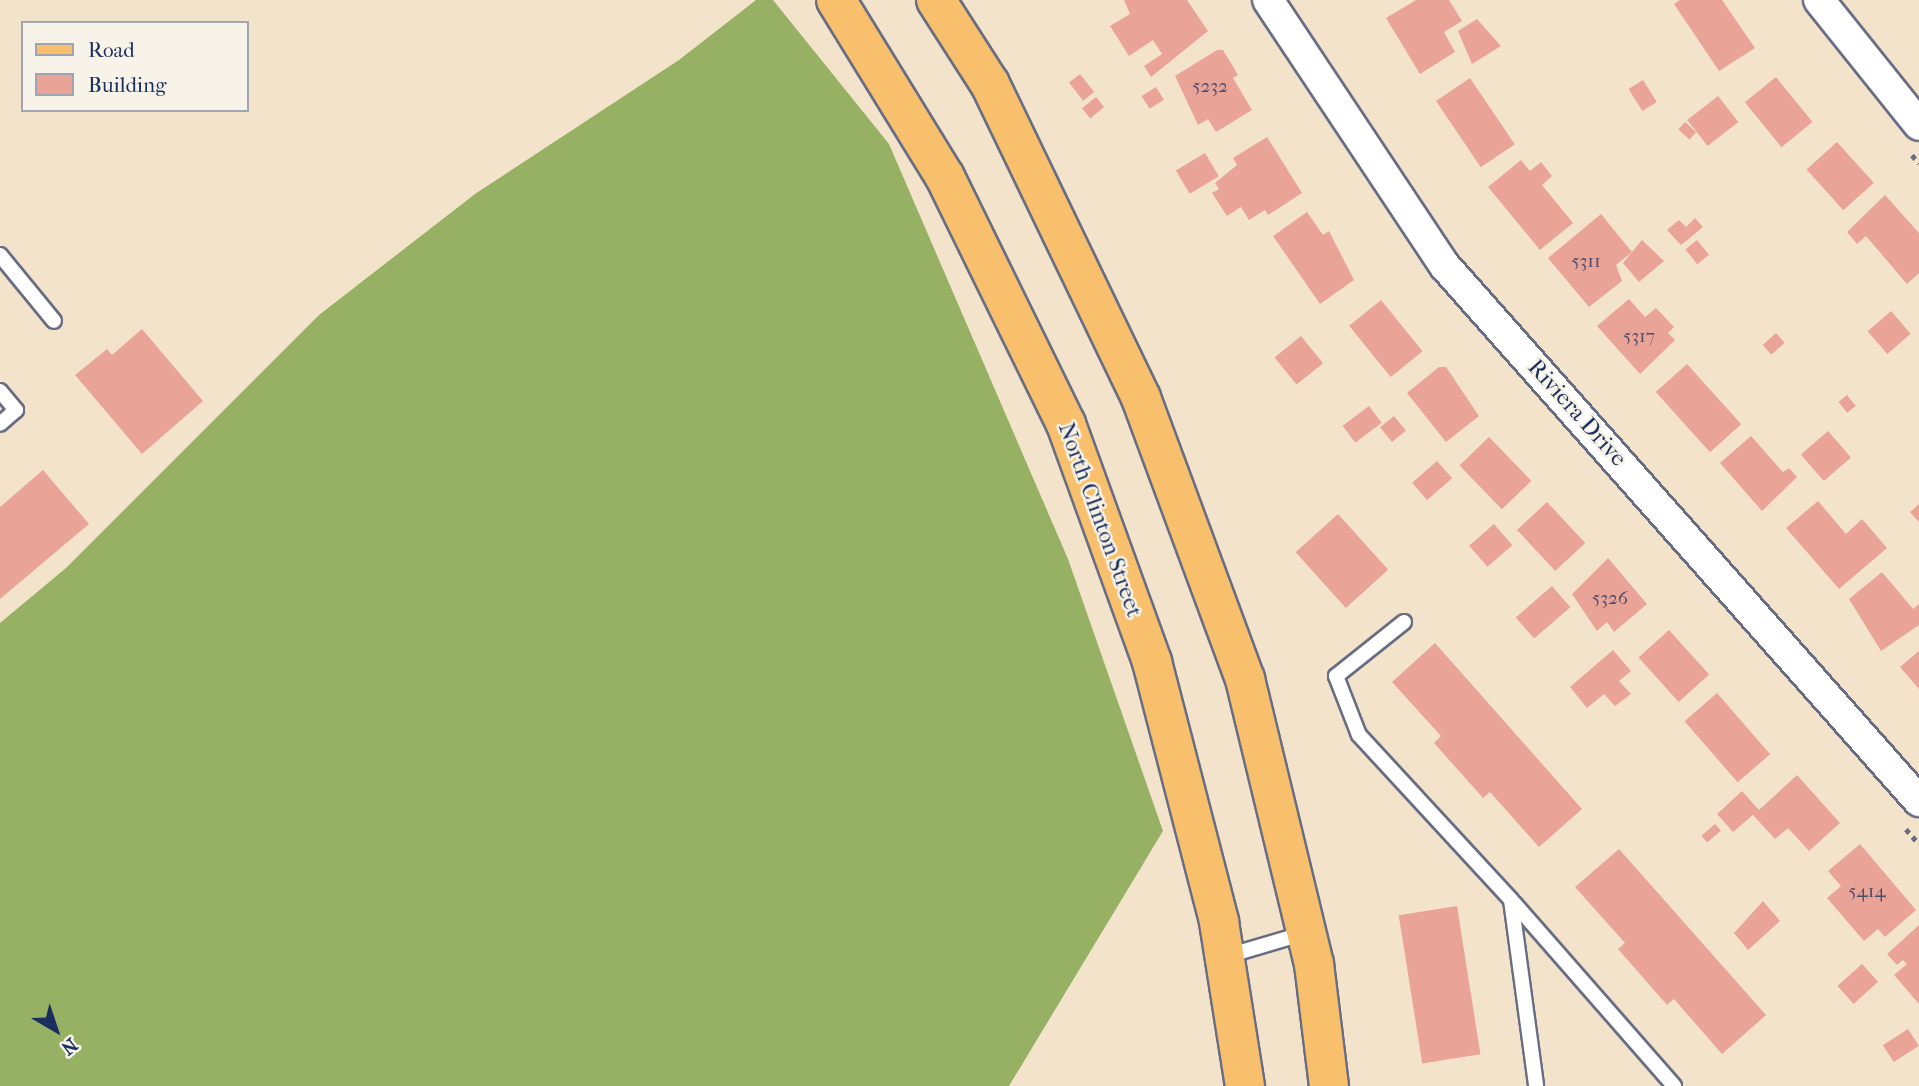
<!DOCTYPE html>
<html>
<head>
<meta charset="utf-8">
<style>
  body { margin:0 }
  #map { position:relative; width:1919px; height:1086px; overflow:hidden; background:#f4e3cb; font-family:"IM FELL French Canon",serif }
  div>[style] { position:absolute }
  .forest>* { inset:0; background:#96b163 }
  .building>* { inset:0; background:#eaa497; transform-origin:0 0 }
  .path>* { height:4.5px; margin-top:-2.25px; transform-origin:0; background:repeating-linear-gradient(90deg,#676e84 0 5px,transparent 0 10px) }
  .roads { filter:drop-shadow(2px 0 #676e84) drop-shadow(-2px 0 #676e84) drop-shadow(0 2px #676e84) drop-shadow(0 -2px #676e84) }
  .service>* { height:14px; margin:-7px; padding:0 7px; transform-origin:7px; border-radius:7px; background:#fff }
  .minor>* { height:30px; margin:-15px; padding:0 15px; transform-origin:15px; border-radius:15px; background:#fff }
  .primary>* { height:38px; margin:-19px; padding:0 19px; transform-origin:19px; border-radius:19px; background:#f8bf6c }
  span { translate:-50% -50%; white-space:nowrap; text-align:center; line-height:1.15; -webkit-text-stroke:5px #f7f3e8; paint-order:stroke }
  .number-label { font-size:19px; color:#4f4c6c }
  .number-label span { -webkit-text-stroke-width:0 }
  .street-label { font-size:23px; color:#1b2f5e }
  .legend { position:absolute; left:21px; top:21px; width:228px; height:91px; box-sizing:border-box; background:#f7f3e8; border:2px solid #9fa5b1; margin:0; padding:9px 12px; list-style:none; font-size:21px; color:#1b2f5e }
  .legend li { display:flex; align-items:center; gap:14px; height:35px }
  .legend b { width:35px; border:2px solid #9fa5b1 }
  .north { position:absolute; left:21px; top:995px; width:70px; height:70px; -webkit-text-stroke:5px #f7f3e8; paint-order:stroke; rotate:141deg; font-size:19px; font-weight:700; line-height:28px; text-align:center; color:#1b2f5e }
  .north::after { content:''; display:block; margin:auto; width:24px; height:32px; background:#1b2f5e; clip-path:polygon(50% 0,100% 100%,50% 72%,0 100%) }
</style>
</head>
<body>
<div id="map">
  <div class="forest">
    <div style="clip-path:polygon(756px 0,773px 0,889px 144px,1068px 559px,1163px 831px,1009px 1086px,0 1086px,0 623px,66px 568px,319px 315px,475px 194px,679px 60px)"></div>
  </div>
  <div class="building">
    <div style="clip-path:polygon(1187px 0,1208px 31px,1151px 77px,1144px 66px,1162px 54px,1153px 40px,1129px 56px,1110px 26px,1130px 14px,1124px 0)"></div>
    <div style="clip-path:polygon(1416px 0,1449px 0,1462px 21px,1444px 32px,1455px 52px,1420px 74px,1386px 18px)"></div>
    <div style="clip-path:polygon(1680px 0,1722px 0,1755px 48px,1719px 71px,1674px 4px)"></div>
    <div style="clip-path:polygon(1477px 19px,1501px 46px,1472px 64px,1458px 31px)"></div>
    <div style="clip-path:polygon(1217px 50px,1223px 50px,1238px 75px,1233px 78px,1252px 110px,1216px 132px,1208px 119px,1198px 125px,1175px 76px)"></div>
    <div style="left:1080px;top:74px;width:23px;height:14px;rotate:52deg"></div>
    <div style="left:1776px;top:77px;width:58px;height:40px;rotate:51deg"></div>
    <div style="left:1470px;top:78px;width:80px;height:41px;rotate:56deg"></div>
    <div style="left:1643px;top:80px;width:26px;height:17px;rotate:58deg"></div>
    <div style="left:1156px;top:87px;width:15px;height:17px;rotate:58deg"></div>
    <div style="left:1718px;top:96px;width:33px;height:39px;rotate:52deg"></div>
    <div style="left:1096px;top:97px;width:13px;height:18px;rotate:51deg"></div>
    <div style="left:1685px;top:122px;width:15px;height:10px;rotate:42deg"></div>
    <div style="clip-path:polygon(1267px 137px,1302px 193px,1268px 215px,1265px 210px,1249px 220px,1241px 207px,1227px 216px,1212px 193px,1219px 189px,1215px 183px,1237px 165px,1233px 158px)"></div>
    <div style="left:1837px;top:142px;width:55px;height:41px;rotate:48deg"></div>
    <div style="left:1205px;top:153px;width:27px;height:34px;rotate:59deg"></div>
    <div style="clip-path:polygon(1521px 160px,1530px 171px,1541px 162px,1552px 176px,1542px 185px,1573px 223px,1540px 250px,1488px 187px)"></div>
    <div style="clip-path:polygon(1885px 195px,1919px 233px,1919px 273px,1907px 284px,1866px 236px,1857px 244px,1847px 232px)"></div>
    <div style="clip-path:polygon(1307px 212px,1323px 235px,1329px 231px,1354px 280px,1320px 304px,1273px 236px)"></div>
    <div style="clip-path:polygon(1601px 214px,1632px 252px,1616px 265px,1622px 281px,1589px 307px,1548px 258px)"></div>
    <div style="clip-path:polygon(1695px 218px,1703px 227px,1681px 245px,1667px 230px,1679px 220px,1686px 227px)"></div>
    <div style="clip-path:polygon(1642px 240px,1664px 261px,1639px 282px,1623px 263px)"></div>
    <div style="left:1697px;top:240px;width:19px;height:15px;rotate:51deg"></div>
    <div style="clip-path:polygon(1629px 299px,1645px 317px,1656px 308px,1674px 327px,1668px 333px,1675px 340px,1640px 374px,1597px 326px)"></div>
    <div style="left:1381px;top:300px;width:66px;height:41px;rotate:51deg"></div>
    <div style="left:1891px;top:311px;width:30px;height:31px;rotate:49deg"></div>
    <div style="clip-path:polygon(142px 329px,203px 401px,142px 454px,75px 375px,107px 349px,112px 355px)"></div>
    <div style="left:1776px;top:333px;width:13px;height:18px;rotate:48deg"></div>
    <div style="left:1301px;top:336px;width:35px;height:34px;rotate:51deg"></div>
    <div style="left:1687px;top:364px;width:81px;height:42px;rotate:48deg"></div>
    <div style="clip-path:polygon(1439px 367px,1446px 367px,1479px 416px,1446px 442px,1407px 393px)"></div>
    <div style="left:1847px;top:395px;width:14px;height:11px;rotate:51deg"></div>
    <div style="left:1369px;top:406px;width:21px;height:33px;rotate:53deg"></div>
    <div style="left:1394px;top:416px;width:19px;height:18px;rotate:51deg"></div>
    <div style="left:1828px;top:431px;width:35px;height:36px;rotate:49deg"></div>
    <div style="clip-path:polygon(1751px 436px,1783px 472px,1789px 468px,1797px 477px,1762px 511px,1720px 463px)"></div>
    <div style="left:1489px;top:437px;width:61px;height:41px;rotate:46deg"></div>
    <div style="left:1437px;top:461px;width:23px;height:33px;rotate:49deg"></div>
    <div style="clip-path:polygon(43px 470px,89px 524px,0 599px,0 507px)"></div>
    <div style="clip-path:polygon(1818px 501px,1846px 534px,1862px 519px,1887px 548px,1839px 589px,1786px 528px)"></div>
    <div style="left:1547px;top:502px;width:56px;height:41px;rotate:47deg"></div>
    <div style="clip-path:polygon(1919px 504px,1919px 522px,1910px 512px)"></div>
    <div style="left:1338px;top:514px;width:75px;height:57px;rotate:48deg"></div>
    <div style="left:1494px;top:524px;width:28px;height:33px;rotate:49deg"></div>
    <div style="clip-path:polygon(1608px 558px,1647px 604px,1614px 632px,1607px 622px,1597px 631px,1572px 594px)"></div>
    <div style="clip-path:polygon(1882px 572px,1913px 609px,1919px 604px,1919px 625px,1881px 651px,1849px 599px)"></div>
    <div style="left:1552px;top:586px;width:28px;height:48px;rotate:49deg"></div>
    <div style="left:1669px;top:630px;width:60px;height:41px;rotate:48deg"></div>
    <div style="clip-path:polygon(1435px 643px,1582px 809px,1539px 847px,1490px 792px,1483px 798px,1434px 743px,1441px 736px,1392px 682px)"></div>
    <div style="clip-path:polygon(1613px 650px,1631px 671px,1619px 681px,1631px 694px,1615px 706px,1604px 694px,1587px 708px,1570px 687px)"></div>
    <div style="clip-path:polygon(1919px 651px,1919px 689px,1900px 667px)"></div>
    <div style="left:1717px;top:693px;width:81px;height:43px;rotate:49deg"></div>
    <div style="clip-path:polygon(1797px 775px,1840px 823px,1809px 851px,1788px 828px,1775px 839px,1753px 815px,1733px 832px,1717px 814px,1742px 791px,1759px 810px)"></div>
    <div style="left:1715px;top:824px;width:9px;height:18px;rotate:49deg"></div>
    <div style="clip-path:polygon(1860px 844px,1916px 910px,1885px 937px,1878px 929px,1864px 941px,1827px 898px,1841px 886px,1828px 871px)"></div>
    <div style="clip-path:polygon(1619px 849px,1766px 1015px,1722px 1054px,1674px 999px,1667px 1005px,1618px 949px,1625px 943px,1575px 887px)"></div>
    <div style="clip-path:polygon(1763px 901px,1780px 921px,1748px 950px,1734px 933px)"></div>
    <div style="left:1457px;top:906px;width:150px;height:59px;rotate:81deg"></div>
    <div style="clip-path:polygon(1919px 925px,1919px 1004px,1894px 975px,1907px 964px,1903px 960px,1897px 965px,1887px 954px)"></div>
    <div style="left:1862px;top:964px;width:24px;height:33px;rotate:48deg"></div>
    <div style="left:1908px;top:1029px;width:20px;height:30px;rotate:57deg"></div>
  </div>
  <div class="path">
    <div style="left:1912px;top:155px;width:11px;rotate:49deg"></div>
    <div style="left:1906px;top:829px;width:20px;rotate:49deg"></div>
  </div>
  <div class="roads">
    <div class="service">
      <div style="left:0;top:255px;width:85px;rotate:50.7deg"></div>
      <div style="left:0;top:391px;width:25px;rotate:50deg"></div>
      <div style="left:16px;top:410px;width:21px;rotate:139deg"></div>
      <div style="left:1404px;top:622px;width:87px;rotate:141.5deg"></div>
      <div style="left:1336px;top:676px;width:63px;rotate:68.7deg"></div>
      <div style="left:1359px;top:735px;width:224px;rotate:47.3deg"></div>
      <div style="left:1511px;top:900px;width:188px;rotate:82.3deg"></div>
      <div style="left:1514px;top:903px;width:243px;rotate:48.8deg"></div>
      <div style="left:1227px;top:956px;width:81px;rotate:-16.4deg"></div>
    </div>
    <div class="minor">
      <div style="left:1268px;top:0;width:320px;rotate:56.4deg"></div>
      <div style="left:1445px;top:266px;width:715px;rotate:48.46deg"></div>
      <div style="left:1819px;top:0;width:160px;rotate:51.3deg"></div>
    </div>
    <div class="primary">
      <div style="left:836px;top:0;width:208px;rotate:58.4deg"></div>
      <div style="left:945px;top:177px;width:275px;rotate:63.9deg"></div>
      <div style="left:1066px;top:424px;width:253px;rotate:70.1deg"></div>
      <div style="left:1152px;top:662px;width:268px;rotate:75.5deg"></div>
      <div style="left:1219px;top:922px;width:166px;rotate:81deg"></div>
      <div style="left:936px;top:0;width:100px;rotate:57.3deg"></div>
      <div style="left:990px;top:84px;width:348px;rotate:64.3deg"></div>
      <div style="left:1141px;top:398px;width:300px;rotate:69.7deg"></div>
      <div style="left:1245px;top:679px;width:293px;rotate:76.4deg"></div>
      <div style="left:1314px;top:964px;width:123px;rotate:83deg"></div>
    </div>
  </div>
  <div class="number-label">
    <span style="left:1210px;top:87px">5232</span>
    <span style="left:1586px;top:262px">5311</span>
    <span style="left:1639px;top:337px">5317</span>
    <span style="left:1610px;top:599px">5326</span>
    <span style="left:1867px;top:892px">5414</span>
  </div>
  <div class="street-label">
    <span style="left:1577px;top:413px;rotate:48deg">Riviera Drive</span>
    <span style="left:1100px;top:520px;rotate:70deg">North Clinton Street</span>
  </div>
  <ul class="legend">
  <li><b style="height:9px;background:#f8bf6c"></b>Road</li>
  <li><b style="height:19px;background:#eaa497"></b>Building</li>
  </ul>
  <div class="north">N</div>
</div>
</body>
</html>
